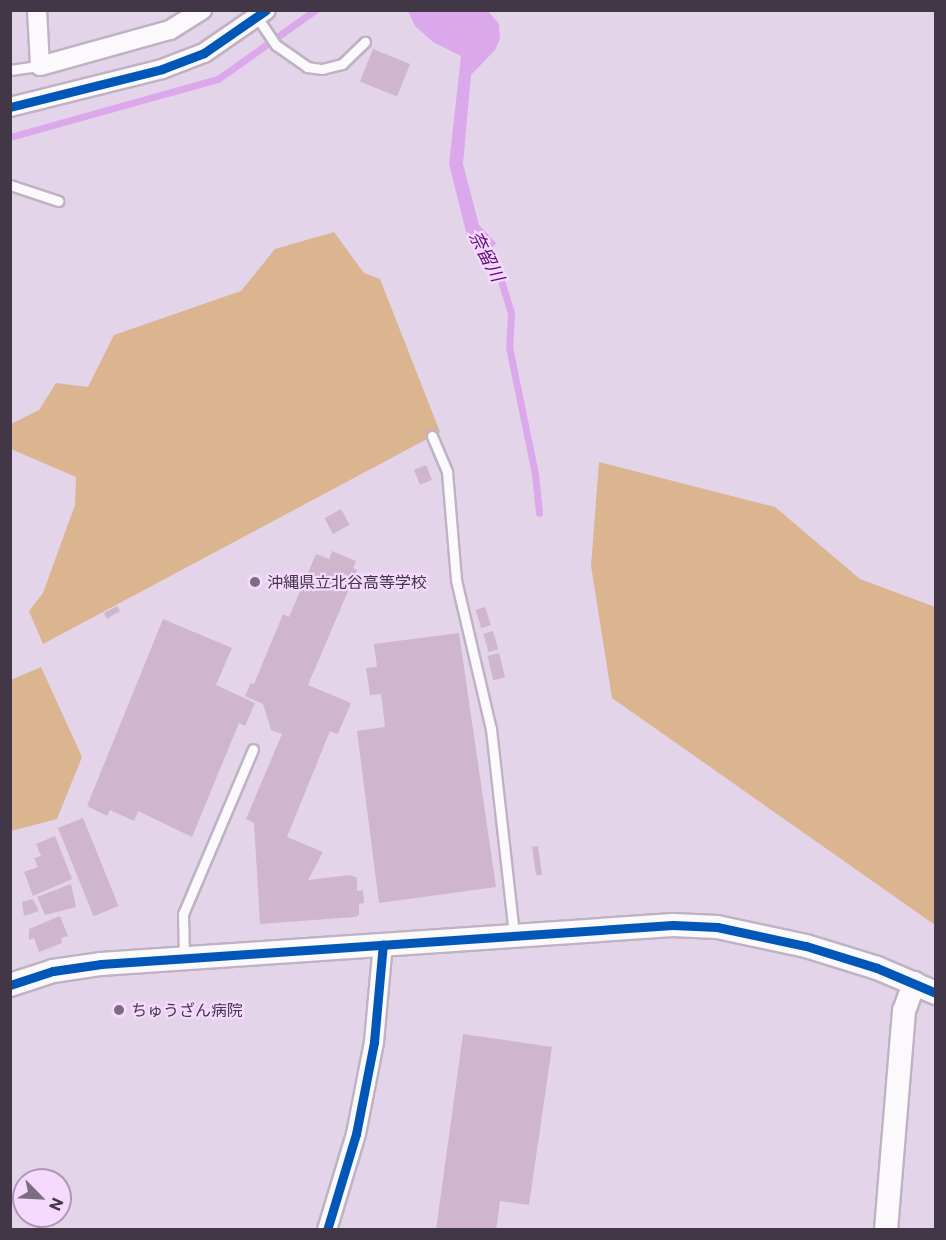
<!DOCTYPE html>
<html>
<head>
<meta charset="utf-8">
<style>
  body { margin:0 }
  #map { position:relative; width:946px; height:1240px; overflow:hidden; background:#e4d4e9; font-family:Commissioner,"Noto Sans JP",sans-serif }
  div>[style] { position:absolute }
  .green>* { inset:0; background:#dab58f }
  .water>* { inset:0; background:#dba8ec }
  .stream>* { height:7px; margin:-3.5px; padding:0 3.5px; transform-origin:3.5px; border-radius:3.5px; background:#dba8ec }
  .building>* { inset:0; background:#cfb6cd; transform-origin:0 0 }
  .roads { filter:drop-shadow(2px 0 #beb2c3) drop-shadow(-2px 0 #beb2c3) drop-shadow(0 2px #beb2c3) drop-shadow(0 -2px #beb2c3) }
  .service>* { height:9px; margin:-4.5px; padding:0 4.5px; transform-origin:4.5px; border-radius:4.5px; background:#fbf9fc }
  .minor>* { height:18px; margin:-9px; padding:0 9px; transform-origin:9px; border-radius:9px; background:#fbf9fc }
  .tertiary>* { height:22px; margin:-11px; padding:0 11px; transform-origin:11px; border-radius:11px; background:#fbf9fc }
  .cycleway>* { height:9px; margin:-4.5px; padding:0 4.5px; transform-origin:4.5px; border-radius:4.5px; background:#0057b8 }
  .dots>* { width:16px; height:16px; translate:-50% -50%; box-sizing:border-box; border:3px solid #f5d9ff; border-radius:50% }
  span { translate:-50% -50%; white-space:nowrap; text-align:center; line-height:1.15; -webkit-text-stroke:4.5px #f5d9ff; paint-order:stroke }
  .poi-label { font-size:16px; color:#423746 }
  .left { translate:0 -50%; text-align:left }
  .water-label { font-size:18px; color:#630c79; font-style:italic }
  .frame { position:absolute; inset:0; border:12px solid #423746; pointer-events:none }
  .north { position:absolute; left:12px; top:1168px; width:60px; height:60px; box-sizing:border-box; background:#f5d9ff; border:2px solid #ad98b5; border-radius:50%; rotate:114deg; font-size:16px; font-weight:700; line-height:24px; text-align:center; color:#423746 }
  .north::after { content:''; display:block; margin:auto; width:21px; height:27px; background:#7b6e7f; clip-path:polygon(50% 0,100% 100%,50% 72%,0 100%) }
</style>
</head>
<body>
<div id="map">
  <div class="green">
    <div style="clip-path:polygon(334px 232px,364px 273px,380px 279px,440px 432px,43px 644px,29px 611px,43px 593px,75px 505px,76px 477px,11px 449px,11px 424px,39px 410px,56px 383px,88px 387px,114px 335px,241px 291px,275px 249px)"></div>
    <div style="clip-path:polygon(599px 462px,775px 507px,860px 579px,935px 607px,935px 925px,612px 698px,591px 566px)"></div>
    <div style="clip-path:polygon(41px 667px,82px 757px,57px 819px,11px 831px,11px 680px)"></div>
  </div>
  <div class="water">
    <div style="clip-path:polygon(408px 11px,488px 11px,499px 24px,500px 39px,495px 50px,471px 75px,463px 164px,479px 225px,496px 243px,486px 257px,467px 236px,449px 164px,461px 56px,433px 42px,415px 26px)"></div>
  </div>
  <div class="stream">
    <div style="left:10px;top:137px;width:216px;rotate:-15.6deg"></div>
    <div style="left:218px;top:79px;width:119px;rotate:-35.4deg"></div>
    <div style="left:484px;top:246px;width:32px;rotate:62deg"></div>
    <div style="left:499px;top:274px;width:41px;rotate:72.9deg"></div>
    <div style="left:511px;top:313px;width:34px;rotate:93deg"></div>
    <div style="left:509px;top:347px;width:130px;rotate:78.4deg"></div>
    <div style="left:535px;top:474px;width:39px;rotate:84deg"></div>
  </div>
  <div class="building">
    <div style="left:373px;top:49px;width:40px;height:35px;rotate:22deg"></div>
    <div style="left:426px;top:465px;width:16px;height:13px;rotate:68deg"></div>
    <div style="left:341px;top:509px;width:18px;height:19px;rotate:61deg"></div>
    <div style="clip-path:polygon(332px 551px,356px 561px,353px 568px,357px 570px,308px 685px,351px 703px,338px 734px,330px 731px,287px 837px,323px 852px,308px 880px,350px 875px,357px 878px,357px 891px,363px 890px,364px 903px,359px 904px,359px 915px,355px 917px,260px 924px,254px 823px,246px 819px,282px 734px,271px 730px,263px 704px,245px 696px,251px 683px,254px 684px,283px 614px,289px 617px,316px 554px,329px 559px)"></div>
    <div style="clip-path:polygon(117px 606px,120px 611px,107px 619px,104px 613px)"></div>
    <div style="left:485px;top:607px;width:19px;height:10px;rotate:72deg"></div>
    <div style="clip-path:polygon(163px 619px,232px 648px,216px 685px,255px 703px,245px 726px,239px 723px,192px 837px,138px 811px,134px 821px,110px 810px,107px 816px,87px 806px)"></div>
    <div style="left:493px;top:631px;width:19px;height:10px;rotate:74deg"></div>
    <div style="clip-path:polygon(459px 633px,496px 887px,379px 903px,357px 731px,385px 727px,381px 694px,370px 695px,366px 668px,377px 667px,374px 644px)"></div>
    <div style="left:499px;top:653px;width:25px;height:12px;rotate:76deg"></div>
    <div style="left:83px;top:818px;width:95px;height:27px;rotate:68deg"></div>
    <div style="clip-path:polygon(55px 836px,72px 879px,33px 896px,24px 872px,38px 867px,34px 858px,41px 856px,36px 844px)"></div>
    <div style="left:538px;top:846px;width:29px;height:6px;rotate:82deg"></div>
    <div style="clip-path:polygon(71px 884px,76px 907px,45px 915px,37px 897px)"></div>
    <div style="clip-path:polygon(33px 899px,39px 911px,24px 916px,22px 902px)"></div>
    <div style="clip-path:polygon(60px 916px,68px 936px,61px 938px,62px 943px,39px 952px,34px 938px,29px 940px,29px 929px)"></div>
    <div style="clip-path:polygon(463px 1034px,552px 1047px,529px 1205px,500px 1201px,496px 1230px,436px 1230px)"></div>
  </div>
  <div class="roads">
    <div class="service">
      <div style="left:257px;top:17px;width:34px;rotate:56deg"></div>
      <div style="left:276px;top:45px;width:38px;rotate:35deg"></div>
      <div style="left:307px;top:67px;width:15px;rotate:8deg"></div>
      <div style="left:322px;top:69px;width:21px;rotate:-14deg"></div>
      <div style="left:342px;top:64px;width:32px;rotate:-44deg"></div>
      <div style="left:10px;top:70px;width:30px;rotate:-8deg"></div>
      <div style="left:10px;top:185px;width:51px;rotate:18.4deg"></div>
      <div style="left:432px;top:436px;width:39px;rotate:67deg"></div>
      <div style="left:447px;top:472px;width:108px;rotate:85.2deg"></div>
      <div style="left:456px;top:580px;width:153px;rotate:76.8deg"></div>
      <div style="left:491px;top:729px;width:206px;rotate:83.6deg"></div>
      <div style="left:184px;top:957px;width:43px;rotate:-91.3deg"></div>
      <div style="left:183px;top:914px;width:179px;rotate:-67deg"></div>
    </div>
    <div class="minor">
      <div style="left:37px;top:10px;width:56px;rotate:86.9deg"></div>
      <div style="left:40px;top:66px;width:135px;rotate:-15.5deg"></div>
      <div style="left:170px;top:30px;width:38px;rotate:-32deg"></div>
      <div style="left:10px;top:107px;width:157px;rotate:-14deg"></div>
      <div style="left:162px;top:69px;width:45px;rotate:-20.9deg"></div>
      <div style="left:204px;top:53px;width:75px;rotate:-34.7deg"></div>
      <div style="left:327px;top:1230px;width:100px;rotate:-73.2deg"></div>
      <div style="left:356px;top:1134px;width:94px;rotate:-78.9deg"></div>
      <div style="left:374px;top:1042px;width:98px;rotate:-84.8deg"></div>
    </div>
    <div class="tertiary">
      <div style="left:10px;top:985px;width:45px;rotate:-18deg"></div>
      <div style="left:53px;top:971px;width:49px;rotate:-8.3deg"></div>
      <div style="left:101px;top:964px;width:573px;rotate:-3.9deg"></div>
      <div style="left:673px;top:925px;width:44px;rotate:2.6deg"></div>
      <div style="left:717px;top:927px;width:91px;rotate:12.1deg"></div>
      <div style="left:806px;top:946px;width:74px;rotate:17.2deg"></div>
      <div style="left:877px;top:968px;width:64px;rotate:23deg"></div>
      <div style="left:886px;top:1230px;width:220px;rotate:-85.3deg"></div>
      <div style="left:904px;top:1011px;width:30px;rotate:-70deg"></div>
    </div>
  </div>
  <div class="cycleway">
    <div style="left:10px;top:107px;width:157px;rotate:-14deg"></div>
    <div style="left:162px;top:69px;width:45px;rotate:-20.9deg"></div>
    <div style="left:204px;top:53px;width:75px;rotate:-34.7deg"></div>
    <div style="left:10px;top:985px;width:45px;rotate:-18deg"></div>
    <div style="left:53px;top:971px;width:49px;rotate:-8.3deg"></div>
    <div style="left:101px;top:964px;width:573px;rotate:-3.9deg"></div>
    <div style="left:673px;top:925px;width:44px;rotate:2.6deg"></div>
    <div style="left:717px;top:927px;width:91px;rotate:12.1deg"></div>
    <div style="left:806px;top:946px;width:74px;rotate:17.2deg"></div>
    <div style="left:877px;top:968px;width:64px;rotate:23deg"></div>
    <div style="left:327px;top:1230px;width:100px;rotate:-73.2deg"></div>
    <div style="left:356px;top:1134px;width:94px;rotate:-78.9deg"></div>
    <div style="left:374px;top:1042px;width:98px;rotate:-84.8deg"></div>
  </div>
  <div class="dots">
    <div style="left:255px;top:582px;background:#7b6e7f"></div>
    <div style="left:119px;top:1010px;background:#7b6e7f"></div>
  </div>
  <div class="poi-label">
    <span class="left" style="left:267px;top:582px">沖縄県立北谷高等学校</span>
    <span class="left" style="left:131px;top:1010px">ちゅうざん病院</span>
  </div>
  <div class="water-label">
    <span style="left:487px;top:256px;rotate:63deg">奈留川</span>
  </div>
  <div class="frame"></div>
  <div class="north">N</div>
</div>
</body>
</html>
